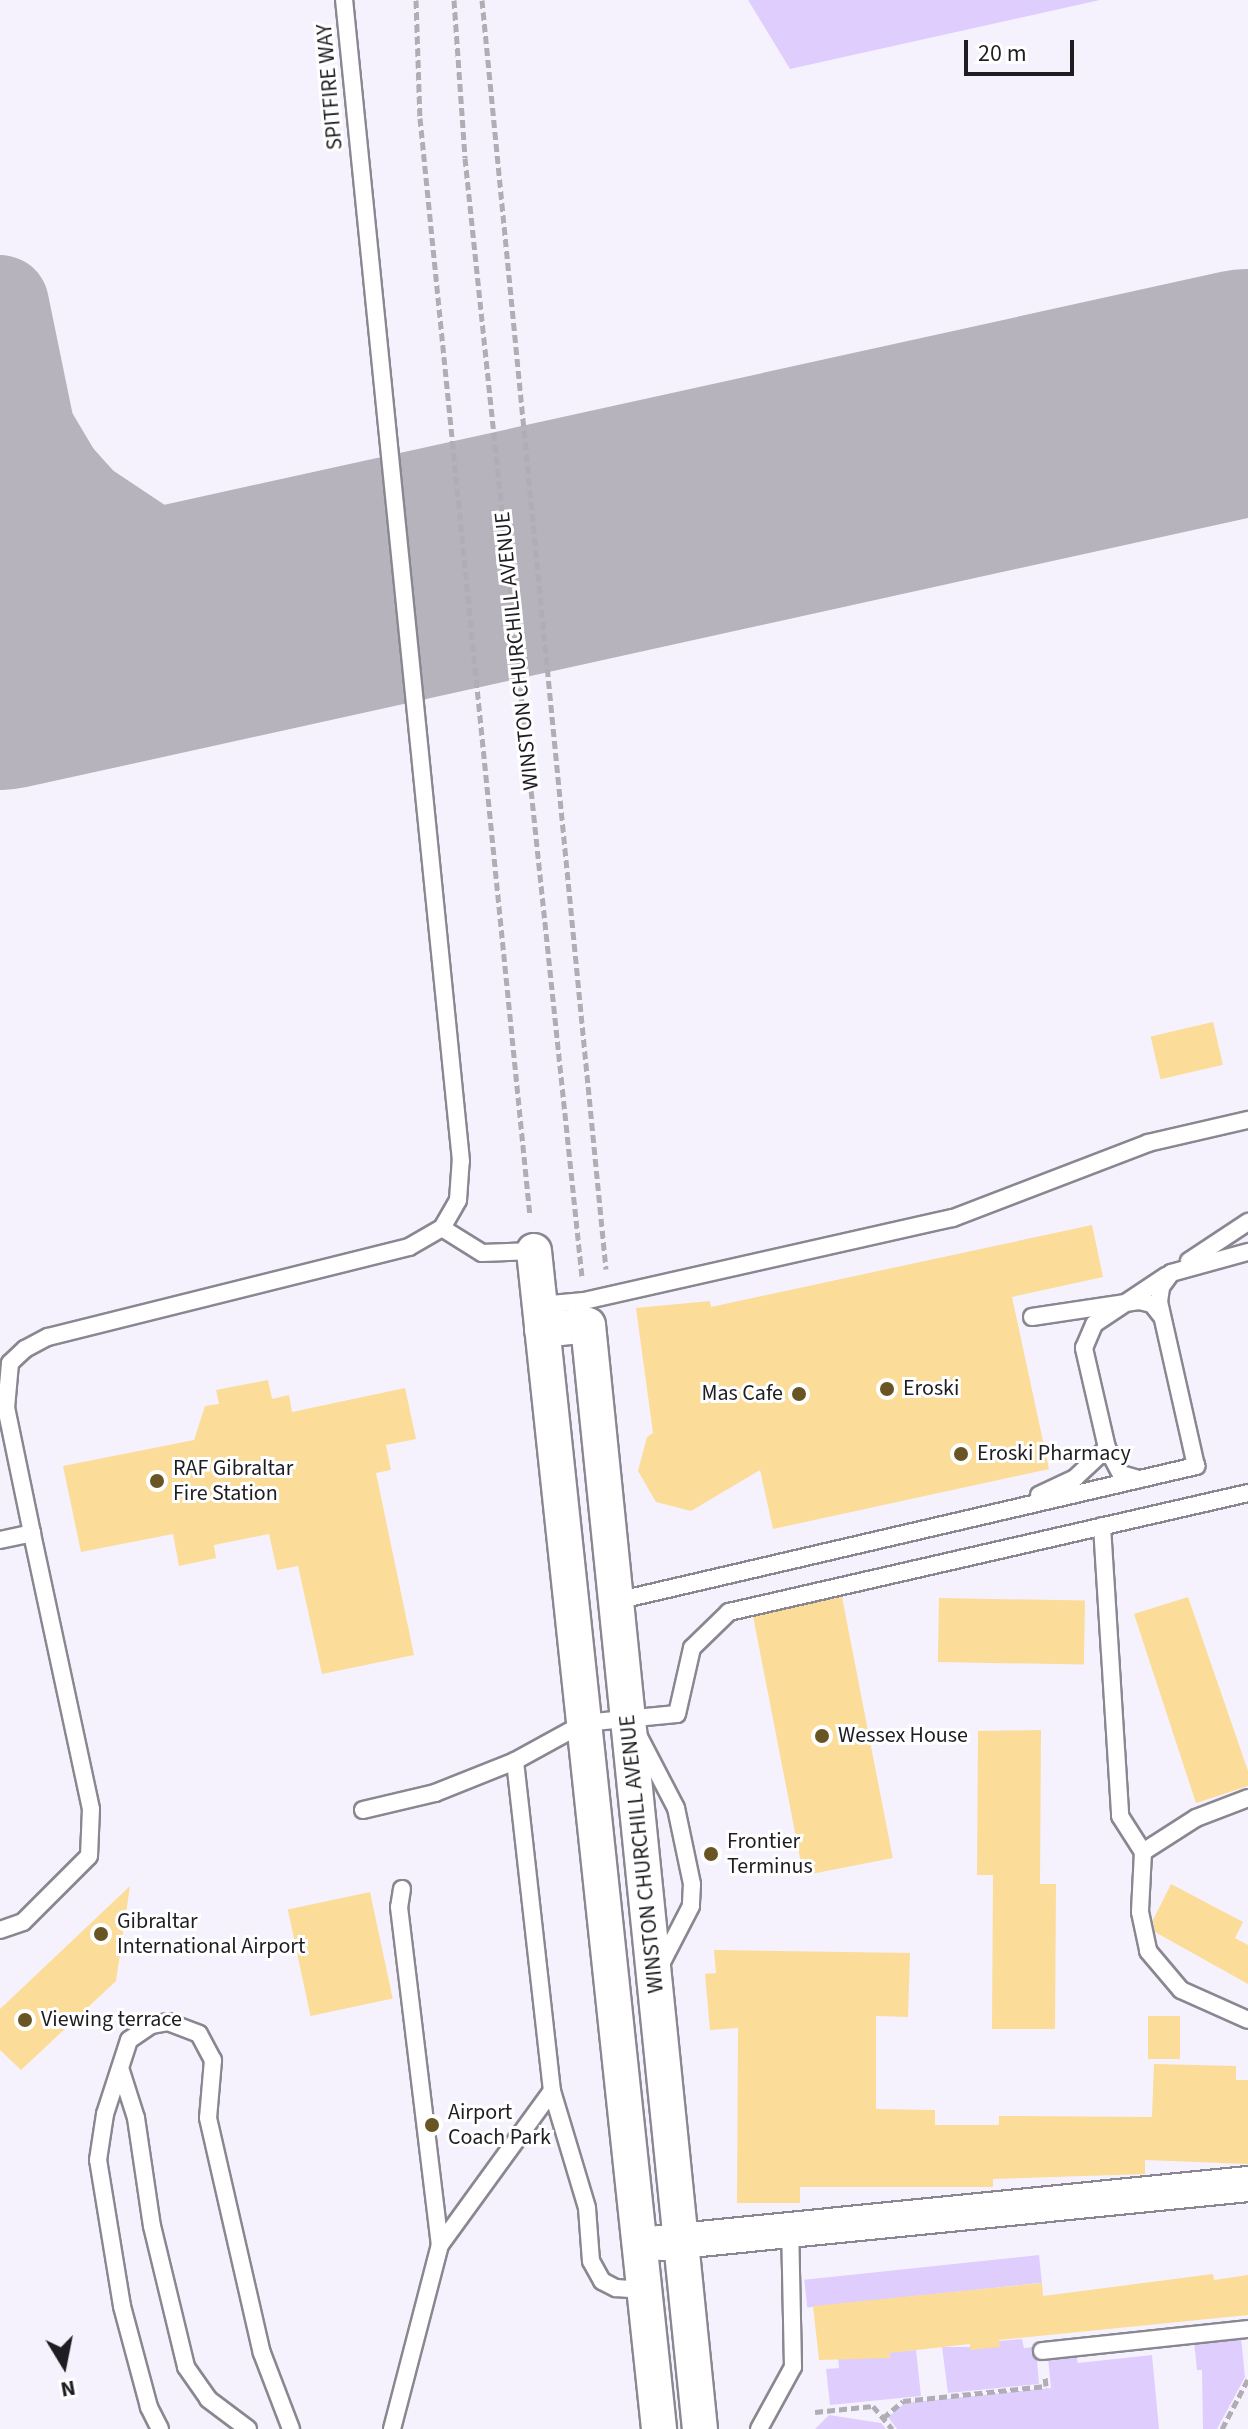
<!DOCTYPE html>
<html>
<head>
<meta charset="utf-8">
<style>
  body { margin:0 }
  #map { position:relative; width:1248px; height:2429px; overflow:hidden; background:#f6f2fd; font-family:"Source Sans 3",sans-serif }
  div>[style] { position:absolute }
  .green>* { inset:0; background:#dfcefd; transform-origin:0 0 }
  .taxiway>* { height:98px; margin:-49px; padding:0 49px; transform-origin:49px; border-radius:49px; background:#b6b3bc }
  .runway>* { height:246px; margin:-123px; padding:0 123px; transform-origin:123px; border-radius:123px; background:#b6b3bc }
  .building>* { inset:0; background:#fbdc98; transform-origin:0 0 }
  .path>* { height:5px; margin-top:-2.5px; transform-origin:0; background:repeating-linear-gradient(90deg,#b0adb5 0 8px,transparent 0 12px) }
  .roads { filter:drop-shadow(2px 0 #8a8791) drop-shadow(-2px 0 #8a8791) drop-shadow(0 2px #8a8791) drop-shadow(0 -2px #8a8791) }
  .service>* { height:16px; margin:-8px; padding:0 8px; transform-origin:8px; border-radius:8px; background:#fff }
  .minor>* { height:34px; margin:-17px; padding:0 17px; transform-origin:17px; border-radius:17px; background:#fff }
  .dots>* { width:22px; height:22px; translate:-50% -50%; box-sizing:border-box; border:4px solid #fff; border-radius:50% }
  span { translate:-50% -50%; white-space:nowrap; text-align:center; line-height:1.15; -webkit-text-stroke:6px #fff; paint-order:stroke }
  .street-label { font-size:22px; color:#1e1d21 }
  .poi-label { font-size:22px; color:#1e1d21 }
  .left { translate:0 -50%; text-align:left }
  .right { translate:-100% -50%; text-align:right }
  .north { position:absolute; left:24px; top:2325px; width:80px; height:80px; -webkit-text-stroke:6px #fff; paint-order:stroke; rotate:170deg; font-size:22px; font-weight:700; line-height:32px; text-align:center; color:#1e1d21 }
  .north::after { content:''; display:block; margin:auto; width:28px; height:36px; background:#1e1d21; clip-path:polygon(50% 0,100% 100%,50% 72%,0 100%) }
  .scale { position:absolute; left:964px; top:40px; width:110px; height:36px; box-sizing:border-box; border:4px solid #1e1d21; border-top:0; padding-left:10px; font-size:24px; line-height:28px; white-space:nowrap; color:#1e1d21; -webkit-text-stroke:6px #fff; paint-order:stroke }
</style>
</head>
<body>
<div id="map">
  <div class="green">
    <div style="clip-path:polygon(748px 0,1100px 0,790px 69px)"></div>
    <div style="left:1039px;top:2255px;width:28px;height:236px;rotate:84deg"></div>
    <div style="clip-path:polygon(1241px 2337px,1245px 2377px,1217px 2429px,1203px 2429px,1202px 2370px,1197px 2370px,1194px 2342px)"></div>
    <div style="clip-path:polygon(1022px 2339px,1024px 2348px,1036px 2347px,1039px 2384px,948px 2393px,942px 2347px,999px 2347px,999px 2341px)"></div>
    <div style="clip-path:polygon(916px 2350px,921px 2396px,830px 2405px,826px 2369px,839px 2368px,838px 2357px,890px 2358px,889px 2352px)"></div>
    <div style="clip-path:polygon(1076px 2355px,1078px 2363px,1152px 2355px,1159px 2429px,897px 2429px,888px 2417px,905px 2403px,1051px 2388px,1048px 2358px)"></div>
    <div style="clip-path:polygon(829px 2415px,881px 2423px,886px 2429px,815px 2429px)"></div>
  </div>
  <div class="taxiway">
    <div style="left:0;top:304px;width:130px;rotate:78.4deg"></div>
    <div style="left:0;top:528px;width:100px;rotate:-75deg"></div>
    <div style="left:26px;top:431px;width:55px;rotate:59.2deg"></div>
    <div style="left:54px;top:478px;width:40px;rotate:48deg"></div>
    <div style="left:81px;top:508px;width:97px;rotate:33.7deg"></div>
    <div style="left:162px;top:562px;width:40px;rotate:21deg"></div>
    <div style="left:199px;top:576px;width:69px;rotate:10deg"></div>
    <div style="left:267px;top:588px;width:107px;rotate:-1.6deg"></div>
  </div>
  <div class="runway">
    <div style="left:0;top:667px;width:1278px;rotate:-12.43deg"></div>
  </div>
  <div class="building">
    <div style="left:1213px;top:1022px;width:44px;height:64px;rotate:77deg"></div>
    <div style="clip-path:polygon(1092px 1225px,1103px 1277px,1012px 1297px,1049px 1469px,773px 1529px,760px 1470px,691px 1511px,656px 1502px,638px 1471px,647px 1437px,653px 1433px,636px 1308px,710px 1301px,711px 1307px)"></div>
    <div style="clip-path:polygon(268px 1380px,272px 1399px,289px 1395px,292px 1412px,405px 1388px,416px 1439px,386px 1445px,391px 1470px,376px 1473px,414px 1655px,322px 1674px,298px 1566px,277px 1570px,269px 1534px,214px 1545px,216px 1558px,179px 1566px,173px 1534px,81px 1552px,63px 1466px,194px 1440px,205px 1406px,219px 1404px,216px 1390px)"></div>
    <div style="left:842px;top:1597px;width:266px;height:91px;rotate:79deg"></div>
    <div style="clip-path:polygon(1188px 1597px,1248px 1771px,1248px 1786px,1196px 1803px,1134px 1614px)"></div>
    <div style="left:939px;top:1598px;width:146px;height:64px;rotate:1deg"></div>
    <div style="clip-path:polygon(1041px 1730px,1040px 1884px,1056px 1884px,1055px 2029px,992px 2029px,993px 1875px,977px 1875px,978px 1731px)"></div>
    <div style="clip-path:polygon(1171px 1884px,1243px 1922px,1235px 1938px,1248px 1945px,1248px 1984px,1155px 1932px,1153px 1920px)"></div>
    <div style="clip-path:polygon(130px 1886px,116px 1981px,21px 2070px,0 2050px,0 2009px)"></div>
    <div style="left:370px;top:1892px;width:109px;height:84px;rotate:78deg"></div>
    <div style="clip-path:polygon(714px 1950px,910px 1953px,908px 2017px,876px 2016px,876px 2109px,935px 2110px,935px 2125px,999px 2125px,999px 2116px,1152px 2117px,1154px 2064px,1236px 2066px,1236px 2080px,1248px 2080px,1248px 2164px,1145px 2160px,1145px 2174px,993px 2179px,993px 2187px,800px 2187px,800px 2203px,737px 2203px,738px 2028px,710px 2030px,705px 1974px,716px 1973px)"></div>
    <div style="left:1148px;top:2016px;width:32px;height:43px"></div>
    <div style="clip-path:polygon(1213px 2274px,1214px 2280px,1248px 2275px,1248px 2315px,999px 2340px,1000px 2347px,970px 2350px,970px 2344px,889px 2353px,890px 2358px,819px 2360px,813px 2306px,1042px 2283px,1043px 2296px)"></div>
  </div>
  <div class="path">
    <div style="left:416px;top:0;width:118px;rotate:88.1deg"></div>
    <div style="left:420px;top:118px;width:1104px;rotate:84.28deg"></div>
    <div style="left:454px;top:0;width:158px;rotate:86deg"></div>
    <div style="left:465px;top:158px;width:1124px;rotate:84.03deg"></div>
    <div style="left:482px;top:0;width:1275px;rotate:84.42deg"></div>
    <div style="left:815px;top:2412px;width:58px;rotate:-5.9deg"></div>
    <div style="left:873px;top:2406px;width:30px;rotate:50deg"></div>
    <div style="left:883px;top:2418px;width:26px;rotate:-40deg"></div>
    <div style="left:903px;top:2401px;width:144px;rotate:-6deg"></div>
    <div style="left:1046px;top:2386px;width:9px;rotate:-96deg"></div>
    <div style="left:1222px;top:2429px;width:56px;rotate:-62.5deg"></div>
  </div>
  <div class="roads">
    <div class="service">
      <div style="left:442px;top:1228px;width:47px;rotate:32deg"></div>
      <div style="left:482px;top:1253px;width:52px;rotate:-2.2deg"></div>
      <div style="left:1189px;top:1261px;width:71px;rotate:-33.5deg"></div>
      <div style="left:540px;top:1305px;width:44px;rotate:-5.2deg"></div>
      <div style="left:584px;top:1301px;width:378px;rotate:-12.7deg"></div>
      <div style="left:953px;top:1218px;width:209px;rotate:-21deg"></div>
      <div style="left:1148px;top:1143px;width:103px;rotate:-13deg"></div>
      <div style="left:1032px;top:1317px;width:108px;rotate:-8.5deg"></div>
      <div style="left:1139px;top:1301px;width:13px;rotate:13deg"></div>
      <div style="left:1152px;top:1304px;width:16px;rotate:52deg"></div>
      <div style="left:1107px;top:1448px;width:30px;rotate:62deg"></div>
      <div style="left:1121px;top:1474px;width:19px;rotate:16deg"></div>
      <div style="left:1039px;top:1495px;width:40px;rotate:-25deg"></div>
      <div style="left:1075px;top:1478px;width:44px;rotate:-43.2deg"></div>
      <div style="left:1107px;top:1448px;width:103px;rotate:-103deg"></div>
      <div style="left:1084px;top:1348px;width:26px;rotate:-67deg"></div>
      <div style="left:1094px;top:1324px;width:87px;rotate:-33.7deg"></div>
      <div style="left:1102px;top:1526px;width:291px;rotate:86.4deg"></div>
      <div style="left:1120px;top:1816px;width:43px;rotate:57.4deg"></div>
      <div style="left:1143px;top:1852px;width:60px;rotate:92.9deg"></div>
      <div style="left:1140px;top:1912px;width:40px;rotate:78deg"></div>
      <div style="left:1148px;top:1951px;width:51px;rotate:49.8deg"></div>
      <div style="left:1181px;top:1990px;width:73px;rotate:24.1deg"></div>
      <div style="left:0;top:1540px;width:33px;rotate:-12deg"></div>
      <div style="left:32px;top:1533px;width:128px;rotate:-101.7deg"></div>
      <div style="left:6px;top:1408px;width:45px;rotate:-84.9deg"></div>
      <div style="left:10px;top:1363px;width:21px;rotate:-43deg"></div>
      <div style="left:25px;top:1349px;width:26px;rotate:-28deg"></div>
      <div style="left:48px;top:1337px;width:372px;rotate:-14deg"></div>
      <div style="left:409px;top:1247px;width:38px;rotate:-30deg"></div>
      <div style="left:442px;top:1228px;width:32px;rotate:-60deg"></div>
      <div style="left:458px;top:1200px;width:39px;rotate:-86deg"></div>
      <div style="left:461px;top:1161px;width:1167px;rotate:-95.75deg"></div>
      <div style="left:616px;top:1601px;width:596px;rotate:-13.1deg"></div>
      <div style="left:1196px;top:1466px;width:168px;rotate:-102.7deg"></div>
      <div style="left:1159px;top:1302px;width:15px;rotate:-82deg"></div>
      <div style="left:1161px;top:1287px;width:17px;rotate:-54deg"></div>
      <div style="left:1171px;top:1273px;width:80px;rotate:-15.3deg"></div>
      <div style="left:638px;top:1735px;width:82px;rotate:62.5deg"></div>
      <div style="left:676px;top:1808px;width:78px;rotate:78.1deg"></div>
      <div style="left:692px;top:1884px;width:22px;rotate:93deg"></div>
      <div style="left:691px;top:1906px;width:70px;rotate:117.3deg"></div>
      <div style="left:515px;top:1761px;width:332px;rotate:83.6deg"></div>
      <div style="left:552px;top:2091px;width:122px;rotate:73.3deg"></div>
      <div style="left:587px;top:2208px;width:53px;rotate:85.7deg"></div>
      <div style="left:591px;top:2261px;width:23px;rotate:61deg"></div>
      <div style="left:602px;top:2281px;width:16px;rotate:27deg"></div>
      <div style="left:616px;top:2288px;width:28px;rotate:4deg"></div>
      <div style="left:363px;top:1810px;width:74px;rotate:-13.3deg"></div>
      <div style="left:435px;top:1793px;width:86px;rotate:-21.8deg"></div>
      <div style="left:515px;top:1761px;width:79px;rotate:-28.8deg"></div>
      <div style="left:584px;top:1723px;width:93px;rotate:-5.5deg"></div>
      <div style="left:677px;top:1714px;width:68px;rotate:-77.2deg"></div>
      <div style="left:692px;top:1648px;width:52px;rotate:-44.2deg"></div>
      <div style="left:729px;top:1612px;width:532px;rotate:-12.91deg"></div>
      <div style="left:1143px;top:1852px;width:63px;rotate:-32.7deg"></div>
      <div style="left:1196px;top:1818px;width:56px;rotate:-21deg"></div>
      <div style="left:402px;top:1889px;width:18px;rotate:99deg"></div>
      <div style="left:399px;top:1907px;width:340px;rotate:83.1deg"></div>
      <div style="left:0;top:1930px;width:24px;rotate:-19deg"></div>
      <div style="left:23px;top:1922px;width:93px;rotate:-45deg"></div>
      <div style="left:89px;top:1856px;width:47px;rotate:-87.6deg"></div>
      <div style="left:91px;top:1809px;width:282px;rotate:-102.1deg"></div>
      <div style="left:121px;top:2071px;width:49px;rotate:72.3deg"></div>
      <div style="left:136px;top:2118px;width:109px;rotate:81.6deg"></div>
      <div style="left:152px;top:2226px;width:145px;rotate:76.4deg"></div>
      <div style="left:186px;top:2367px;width:39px;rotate:55deg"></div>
      <div style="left:208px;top:2399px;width:50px;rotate:36.9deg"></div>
      <div style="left:1042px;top:2351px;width:207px;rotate:-6.1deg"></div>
      <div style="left:160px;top:2429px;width:25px;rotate:-117deg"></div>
      <div style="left:149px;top:2407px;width:105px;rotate:-105deg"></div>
      <div style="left:122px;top:2306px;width:148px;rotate:-99.3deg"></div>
      <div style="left:98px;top:2160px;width:47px;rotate:-81.3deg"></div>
      <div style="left:105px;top:2114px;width:78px;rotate:-72deg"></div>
      <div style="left:129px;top:2040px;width:27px;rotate:-34deg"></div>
      <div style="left:151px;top:2025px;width:17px;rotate:-10deg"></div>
      <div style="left:168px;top:2022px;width:33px;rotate:21deg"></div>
      <div style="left:199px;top:2034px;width:30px;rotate:62deg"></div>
      <div style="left:213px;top:2060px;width:58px;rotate:94.9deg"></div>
      <div style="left:208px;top:2118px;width:241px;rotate:77.1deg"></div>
      <div style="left:262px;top:2353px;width:81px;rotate:69.1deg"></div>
      <div style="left:392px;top:2429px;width:190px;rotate:-75.4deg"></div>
      <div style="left:440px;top:2245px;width:190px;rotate:-54deg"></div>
      <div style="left:759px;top:2429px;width:71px;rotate:-61.3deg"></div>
      <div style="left:793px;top:2367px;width:139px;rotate:-91.2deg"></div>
    </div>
    <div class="minor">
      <div style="left:534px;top:1251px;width:1185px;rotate:83.94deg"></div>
      <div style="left:542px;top:1330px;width:46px;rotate:-6.2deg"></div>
      <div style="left:588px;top:1325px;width:1110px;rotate:84.21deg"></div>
      <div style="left:660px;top:2243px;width:591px;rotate:-5.73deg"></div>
    </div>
  </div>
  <div class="dots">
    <div style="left:887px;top:1389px;background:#695423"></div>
    <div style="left:799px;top:1394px;background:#695423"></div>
    <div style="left:961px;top:1454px;background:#695423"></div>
    <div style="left:157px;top:1481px;background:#695423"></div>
    <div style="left:822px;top:1736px;background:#695423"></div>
    <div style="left:711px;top:1854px;background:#695423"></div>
    <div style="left:101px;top:1934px;background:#695423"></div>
    <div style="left:25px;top:2020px;background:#695423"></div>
    <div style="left:432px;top:2125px;background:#695423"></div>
  </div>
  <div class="street-label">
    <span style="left:330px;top:87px;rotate:-95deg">SPITFIRE WAY</span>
    <span style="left:517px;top:651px;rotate:-96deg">WINSTON CHURCHILL AVENUE</span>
    <span style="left:642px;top:1854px;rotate:-96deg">WINSTON CHURCHILL AVENUE</span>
  </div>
  <div class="poi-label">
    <span class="left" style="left:903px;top:1389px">Eroski</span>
    <span class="right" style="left:783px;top:1394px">Mas Cafe</span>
    <span class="left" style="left:977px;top:1454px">Eroski Pharmacy</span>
    <span class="left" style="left:173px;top:1481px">RAF Gibraltar<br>Fire Station</span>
    <span class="left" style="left:838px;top:1736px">Wessex House</span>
    <span class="left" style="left:727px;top:1854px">Frontier<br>Terminus</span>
    <span class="left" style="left:117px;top:1934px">Gibraltar<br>International Airport</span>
    <span class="left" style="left:41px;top:2020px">Viewing terrace</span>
    <span class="left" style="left:448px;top:2125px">Airport<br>Coach Park</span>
  </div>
  <div class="north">N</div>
  <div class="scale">20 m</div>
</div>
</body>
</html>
